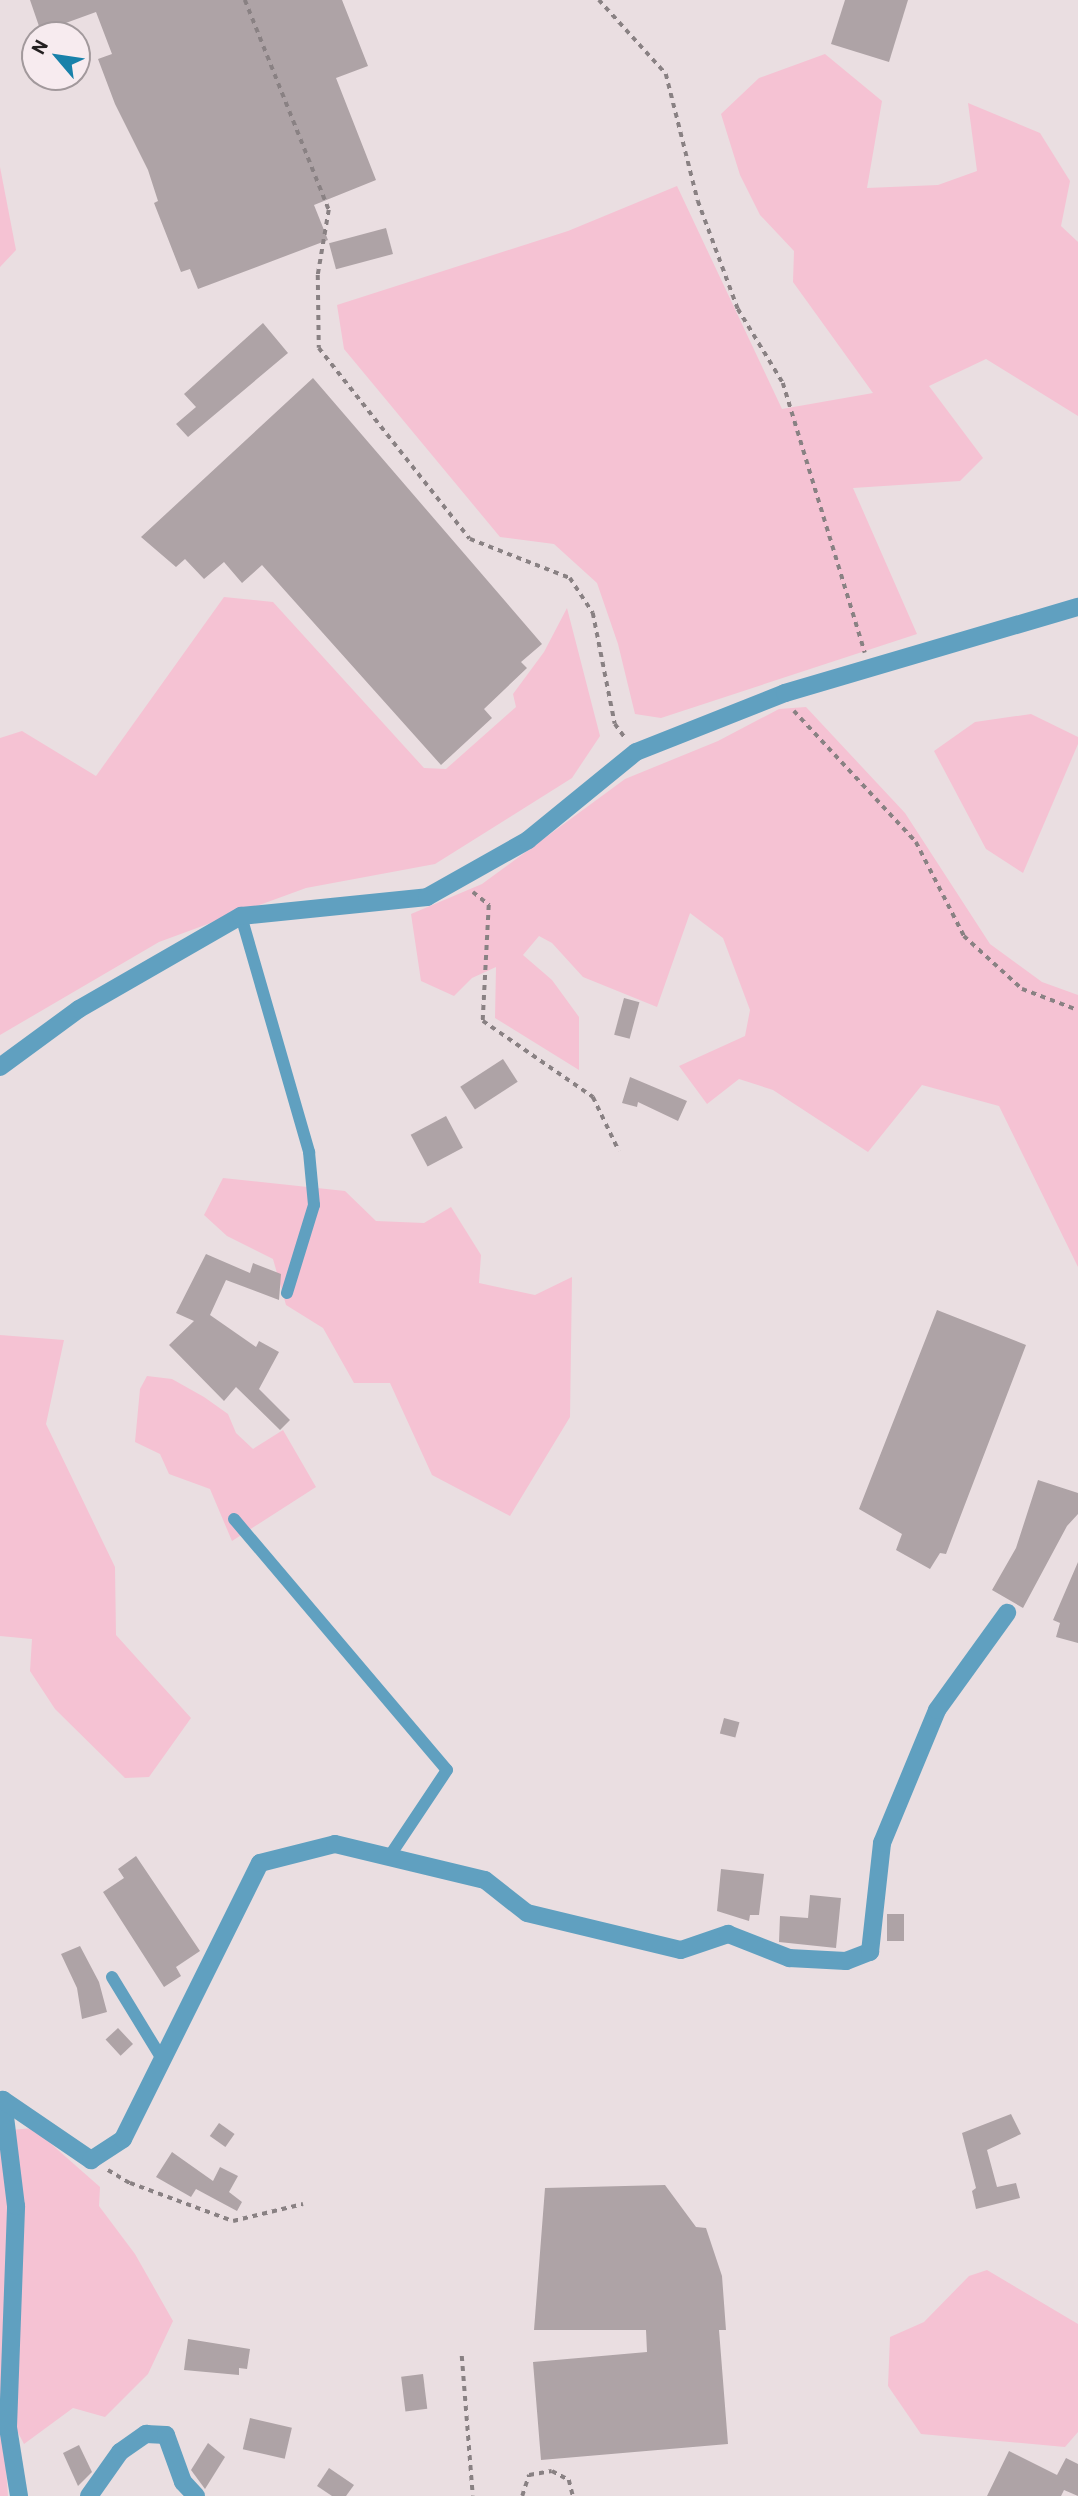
<!DOCTYPE html>
<html>
<head>
<meta charset="utf-8">
<style>
  body { margin:0 }
  #map { position:relative; width:1078px; height:2496px; overflow:hidden; background:#eadee1; font-family:Barlow,sans-serif }
  div>[style] { position:absolute }
  .green>* { inset:0; background:#f5c2d3 }
  .building>* { inset:0; background:#aea3a6; transform-origin:0 0 }
  .path>* { height:3.5px; margin-top:-1.75px; transform-origin:0; background:repeating-linear-gradient(90deg,#898183 0 5px,transparent 0 10px) }
  .service>* { height:12px; margin:-6px; padding:0 6px; transform-origin:6px; border-radius:6px; background:#60a0c0 }
  .minor>* { height:18px; margin:-9px; padding:0 9px; transform-origin:9px; border-radius:9px; background:#60a0c0 }
  .tertiary>* { height:18px; margin:-9px; padding:0 9px; transform-origin:9px; border-radius:9px; background:#60a0c0 }
  span { translate:-50% -50%; white-space:nowrap; text-align:center; line-height:1.15; -webkit-text-stroke:5px #f7ebef; paint-order:stroke }
  .north { position:absolute; left:21px; top:21px; width:70px; height:70px; box-sizing:border-box; background:#f7ebef; border:2px solid #a2999c; border-radius:50%; rotate:299deg; font-size:19px; font-weight:700; line-height:28px; text-align:center; color:#231f20 }
  .north::after { content:''; display:block; margin:auto; width:24px; height:32px; background:#1881aa; clip-path:polygon(50% 0,100% 100%,50% 72%,0 100%) }
</style>
</head>
<body>
<div id="map">
  <div class="green">
    <div style="clip-path:polygon(825px 54px,882px 101px,867px 188px,938px 185px,977px 171px,968px 103px,1040px 133px,1070px 181px,1061px 226px,1078px 242px,1078px 416px,986px 359px,929px 386px,983px 458px,960px 481px,853px 488px,917px 634px,661px 718px,635px 714px,618px 644px,597px 583px,554px 544px,500px 537px,344px 349px,337px 305px,568px 231px,677px 186px,782px 409px,873px 393px,793px 282px,794px 251px,760px 215px,740px 175px,721px 114px,759px 78px)"></div>
    <div style="clip-path:polygon(0 167px,16px 250px,0 267px)"></div>
    <div style="clip-path:polygon(224px 597px,273px 602px,424px 768px,446px 769px,516px 707px,513px 694px,544px 652px,567px 608px,600px 736px,572px 778px,435px 864px,306px 888px,159px 942px,0 1035px,0 738px,22px 731px,96px 776px)"></div>
    <div style="clip-path:polygon(806px 707px,905px 813px,990px 944px,1042px 982px,1078px 995px,1078px 1267px,999px 1106px,922px 1085px,868px 1152px,773px 1090px,739px 1079px,707px 1104px,679px 1066px,745px 1036px,750px 1010px,723px 938px,690px 913px,657px 1007px,583px 977px,552px 943px,539px 936px,523px 955px,552px 980px,579px 1017px,579px 1070px,495px 1018px,496px 967px,472px 978px,454px 996px,421px 981px,411px 914px,482px 884px,625px 779px,718px 741px,779px 709px)"></div>
    <div style="clip-path:polygon(1031px 714px,1078px 737px,1078px 744px,1023px 873px,986px 849px,934px 751px,975px 722px)"></div>
    <div style="clip-path:polygon(223px 1178px,345px 1191px,376px 1221px,424px 1223px,451px 1207px,481px 1255px,479px 1283px,535px 1295px,572px 1277px,570px 1417px,510px 1516px,432px 1475px,390px 1383px,354px 1383px,323px 1328px,286px 1305px,273px 1259px,227px 1236px,204px 1215px)"></div>
    <div style="clip-path:polygon(0 1335px,64px 1340px,46px 1424px,115px 1567px,116px 1635px,191px 1718px,149px 1777px,125px 1778px,55px 1709px,30px 1671px,32px 1639px,0 1636px)"></div>
    <div style="clip-path:polygon(147px 1376px,172px 1379px,204px 1397px,228px 1414px,236px 1433px,253px 1449px,283px 1430px,316px 1487px,232px 1541px,210px 1489px,169px 1474px,160px 1454px,135px 1442px,140px 1389px)"></div>
    <div style="clip-path:polygon(33px 2128px,100px 2187px,99px 2206px,135px 2254px,173px 2321px,148px 2374px,105px 2417px,73px 2408px,24px 2444px,1px 2400px,8px 2496px,0 2496px,0 2131px)"></div>
    <div style="clip-path:polygon(987px 2270px,1078px 2324px,1078px 2432px,1065px 2447px,921px 2434px,888px 2386px,890px 2337px,924px 2322px,969px 2276px)"></div>
  </div>
  <div class="building">
    <div style="clip-path:polygon(30px 0,342px 0,368px 66px,336px 78px,376px 180px,314px 205px,328px 240px,198px 289px,190px 269px,181px 272px,154px 203px,158px 201px,148px 170px,115px 104px,98px 59px,112px 54px,96px 12px,41px 32px)"></div>
    <div style="clip-path:polygon(845px 0,908px 0,889px 62px,831px 44px)"></div>
    <div style="left:386px;top:228px;width:27px;height:59px;rotate:75deg"></div>
    <div style="clip-path:polygon(263px 323px,288px 353px,188px 437px,176px 424px,196px 407px,184px 394px)"></div>
    <div style="clip-path:polygon(313px 378px,542px 644px,521px 662px,527px 668px,484px 709px,492px 718px,441px 765px,262px 565px,242px 583px,224px 562px,204px 579px,185px 559px,176px 567px,141px 537px)"></div>
    <div style="left:624px;top:998px;width:16px;height:38px;rotate:15deg"></div>
    <div style="left:503px;top:1059px;width:27px;height:51px;rotate:57deg"></div>
    <div style="clip-path:polygon(630px 1077px,687px 1101px,678px 1121px,638px 1102px,637px 1107px,622px 1103px)"></div>
    <div style="left:446px;top:1116px;width:36px;height:40px;rotate:62deg"></div>
    <div style="clip-path:polygon(206px 1254px,250px 1273px,253px 1263px,281px 1274px,279px 1300px,226px 1280px,210px 1315px,256px 1347px,259px 1341px,279px 1352px,259px 1389px,290px 1420px,280px 1430px,236px 1387px,224px 1401px,169px 1345px,194px 1321px,176px 1313px)"></div>
    <div style="clip-path:polygon(937px 1310px,1026px 1345px,946px 1554px,940px 1553px,930px 1569px,896px 1550px,902px 1534px,859px 1509px)"></div>
    <div style="clip-path:polygon(1038px 1480px,1078px 1493px,1078px 1514px,1067px 1526px,1023px 1608px,992px 1590px,1016px 1548px)"></div>
    <div style="clip-path:polygon(1078px 1562px,1078px 1643px,1056px 1637px,1060px 1623px,1053px 1620px)"></div>
    <div style="left:724px;top:1718px;width:16px;height:16px;rotate:15deg"></div>
    <div style="clip-path:polygon(136px 1856px,200px 1951px,176px 1967px,181px 1976px,164px 1987px,103px 1892px,124px 1878px,118px 1869px)"></div>
    <div style="clip-path:polygon(721px 1869px,764px 1874px,759px 1915px,750px 1915px,749px 1921px,717px 1911px)"></div>
    <div style="clip-path:polygon(810px 1895px,841px 1898px,836px 1948px,779px 1942px,780px 1916px,808px 1918px)"></div>
    <div style="left:887px;top:1914px;width:17px;height:27px"></div>
    <div style="clip-path:polygon(80px 1946px,99px 1982px,107px 2012px,82px 2019px,77px 1988px,61px 1954px)"></div>
    <div style="left:118px;top:2028px;width:22px;height:17px;rotate:47deg"></div>
    <div style="clip-path:polygon(1011px 2114px,1021px 2134px,987px 2150px,997px 2187px,1016px 2183px,1020px 2198px,976px 2209px,972px 2191px,976px 2188px,962px 2133px)"></div>
    <div style="left:219px;top:2123px;width:19px;height:16px;rotate:35deg"></div>
    <div style="clip-path:polygon(172px 2152px,213px 2181px,220px 2167px,238px 2176px,229px 2192px,242px 2202px,237px 2211px,196px 2189px,191px 2197px,156px 2177px)"></div>
    <div style="clip-path:polygon(665px 2185px,696px 2227px,706px 2228px,722px 2276px,726px 2330px,719px 2330px,728px 2444px,541px 2460px,533px 2362px,647px 2352px,646px 2330px,534px 2330px,545px 2188px)"></div>
    <div style="clip-path:polygon(188px 2339px,250px 2349px,247px 2369px,239px 2368px,239px 2375px,184px 2370px)"></div>
    <div style="left:423px;top:2374px;width:35px;height:22px;rotate:83deg"></div>
    <div style="left:250px;top:2418px;width:43px;height:32px;rotate:13deg"></div>
    <div style="clip-path:polygon(208px 2443px,225px 2457px,205px 2489px,191px 2470px)"></div>
    <div style="clip-path:polygon(79px 2445px,92px 2472px,78px 2486px,63px 2453px)"></div>
    <div style="clip-path:polygon(1009px 2451px,1057px 2475px,1066px 2458px,1078px 2464px,1078px 2496px,1064px 2490px,1061px 2496px,987px 2496px)"></div>
    <div style="clip-path:polygon(329px 2468px,354px 2485px,346px 2496px,332px 2496px,317px 2486px)"></div>
  </div>
  <div class="path">
    <div style="left:245px;top:0;width:226px;rotate:68.2deg"></div>
    <div style="left:329px;top:210px;width:66px;rotate:99.6deg"></div>
    <div style="left:318px;top:275px;width:73px;rotate:89.2deg"></div>
    <div style="left:319px;top:348px;width:243px;rotate:51.7deg"></div>
    <div style="left:470px;top:539px;width:107px;rotate:21.3deg"></div>
    <div style="left:570px;top:578px;width:42px;rotate:56.7deg"></div>
    <div style="left:593px;top:613px;width:113px;rotate:78.8deg"></div>
    <div style="left:615px;top:724px;width:19px;rotate:54deg"></div>
    <div style="left:599px;top:0;width:100px;rotate:47.8deg"></div>
    <div style="left:666px;top:74px;width:131px;rotate:75.9deg"></div>
    <div style="left:698px;top:201px;width:115px;rotate:69.7deg"></div>
    <div style="left:738px;top:309px;width:87px;rotate:58.7deg"></div>
    <div style="left:783px;top:383px;width:282px;rotate:73.1deg"></div>
    <div style="left:794px;top:711px;width:179px;rotate:47deg"></div>
    <div style="left:916px;top:842px;width:106px;rotate:62.9deg"></div>
    <div style="left:964px;top:936px;width:79px;rotate:42.4deg"></div>
    <div style="left:1022px;top:989px;width:60px;rotate:20.6deg"></div>
    <div style="left:473px;top:892px;width:21px;rotate:39deg"></div>
    <div style="left:489px;top:905px;width:116px;rotate:93deg"></div>
    <div style="left:483px;top:1021px;width:134px;rotate:34.6deg"></div>
    <div style="left:593px;top:1097px;width:60px;rotate:64.3deg"></div>
    <div style="left:108px;top:2170px;width:26px;rotate:31deg"></div>
    <div style="left:130px;top:2183px;width:110px;rotate:20.3deg"></div>
    <div style="left:233px;top:2221px;width:72px;rotate:-13.7deg"></div>
    <div style="left:462px;top:2356px;width:140px;rotate:85.5deg"></div>
    <div style="left:522px;top:2496px;width:22px;rotate:-72deg"></div>
    <div style="left:529px;top:2475px;width:23px;rotate:-10deg"></div>
    <div style="left:552px;top:2471px;width:19px;rotate:28deg"></div>
    <div style="left:569px;top:2480px;width:16px;rotate:76deg"></div>
  </div>
  <div class="service">
    <div style="left:241px;top:916px;width:246px;rotate:73.9deg"></div>
    <div style="left:309px;top:1152px;width:53px;rotate:84.6deg"></div>
    <div style="left:314px;top:1205px;width:92px;rotate:107.1deg"></div>
    <div style="left:234px;top:1519px;width:329px;rotate:49.7deg"></div>
    <div style="left:447px;top:1770px;width:105px;rotate:123.7deg"></div>
    <div style="left:112px;top:1977px;width:96px;rotate:58.6deg"></div>
  </div>
  <div class="minor">
    <div style="left:19px;top:2496px;width:70px;rotate:-99.1deg"></div>
    <div style="left:8px;top:2427px;width:221px;rotate:-87.9deg"></div>
    <div style="left:16px;top:2206px;width:107px;rotate:-97deg"></div>
    <div style="left:3px;top:2100px;width:107px;rotate:34.3deg"></div>
    <div style="left:91px;top:2160px;width:38px;rotate:-33deg"></div>
    <div style="left:123px;top:2139px;width:308px;rotate:-63.6deg"></div>
    <div style="left:260px;top:1863px;width:77px;rotate:-14.2deg"></div>
    <div style="left:335px;top:1844px;width:154px;rotate:13.5deg"></div>
    <div style="left:485px;top:1880px;width:53px;rotate:38.2deg"></div>
    <div style="left:527px;top:1913px;width:158px;rotate:13.5deg"></div>
    <div style="left:681px;top:1950px;width:50px;rotate:-18.8deg"></div>
    <div style="left:728px;top:1934px;width:66px;rotate:21.5deg"></div>
    <div style="left:789px;top:1958px;width:57px;rotate:3deg"></div>
    <div style="left:846px;top:1961px;width:26px;rotate:-21deg"></div>
    <div style="left:870px;top:1952px;width:110px;rotate:-83.7deg"></div>
    <div style="left:882px;top:1843px;width:144px;rotate:-67.5deg"></div>
    <div style="left:937px;top:1710px;width:120px;rotate:-54.2deg"></div>
    <div style="left:89px;top:2496px;width:54px;rotate:-54.8deg"></div>
    <div style="left:120px;top:2452px;width:32px;rotate:-35deg"></div>
    <div style="left:146px;top:2434px;width:20px;rotate:3deg"></div>
    <div style="left:166px;top:2435px;width:50px;rotate:70.1deg"></div>
    <div style="left:183px;top:2482px;width:19px;rotate:47deg"></div>
  </div>
  <div class="tertiary">
    <div style="left:0;top:1067px;width:98px;rotate:-36.3deg"></div>
    <div style="left:79px;top:1009px;width:187px;rotate:-29.9deg"></div>
    <div style="left:241px;top:916px;width:187px;rotate:-5.8deg"></div>
    <div style="left:427px;top:897px;width:116px;rotate:-29.4deg"></div>
    <div style="left:528px;top:840px;width:139px;rotate:-39.2deg"></div>
    <div style="left:636px;top:752px;width:160px;rotate:-21.6deg"></div>
    <div style="left:785px;top:693px;width:305px;rotate:-16.4deg"></div>
  </div>
  <div class="north">N</div>
</div>
</body>
</html>
